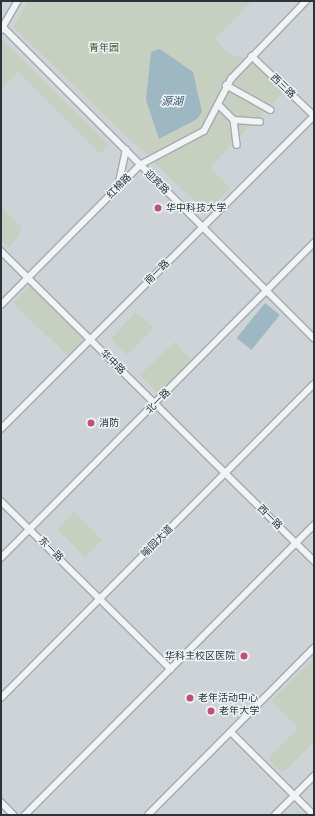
<!DOCTYPE html>
<html>
<head>
<meta charset="utf-8">
<style>
  body { margin:0 }
  #map { position:relative; width:315px; height:816px; overflow:hidden; background:#dee3e6; font-family:"Work Sans","Noto Sans SC",sans-serif }
  div>[style] { position:absolute }
  .built>* { inset:0; background:#cdd3d7; transform-origin:0 0 }
  .green>* { inset:0; background:#c7cfc0; transform-origin:0 0 }
  .water>* { inset:0; background:#9db7c3; transform-origin:0 0 }
  .roads { filter:drop-shadow(1px 0 #a4abaf) drop-shadow(-1px 0 #a4abaf) drop-shadow(0 1px #a4abaf) drop-shadow(0 -1px #a4abaf) }
  .street>* { height:5.5px; margin:-2.75px; padding:0 2.75px; transform-origin:2.75px; border-radius:2.75px; background:#f1f3f5 }
  .dots>* { width:11px; height:11px; translate:-50% -50%; box-sizing:border-box; border:2px solid #edf2f4; border-radius:50% }
  span { translate:-50% -50%; white-space:nowrap; text-align:center; line-height:1.15; -webkit-text-stroke:3px #edf2f4; paint-order:stroke }
  .park-label { font-size:10px; color:#445538 }
  .street-label { font-size:10px; color:#29343b }
  .poi-label { font-size:10px; color:#29343b }
  .left { translate:0 -50%; text-align:left }
  .right { translate:-100% -50%; text-align:right }
  .water-label { font-size:11px; color:#38596b; font-style:italic }
  .frame { position:absolute; inset:0; border:2px solid #29343b; pointer-events:none }
</style>
</head>
<body>
<div id="map">
  <div class="built">
    <div style="left:1px;top:1px;width:313px;height:814px"></div>
  </div>
  <div class="green">
    <div style="clip-path:polygon(evenodd,28px 1px,252px 1px,215px 39px,229px 54px,253px 60px,286px 90px,209px 168px,230px 187px,206px 212px,13px 27px,28px 1px,160px 49px,193px 72px,195px 92px,202px 104px,160px 49px)"></div>
    <div style="clip-path:polygon(2px 40px,109px 145px,100px 154px,18px 72px,1px 89px)"></div>
    <div style="clip-path:polygon(1px 207px,22px 228px,19px 236px,8px 248px,1px 241px)"></div>
    <div style="left:31px;top:284px;width:78px;height:26px;rotate:44deg"></div>
    <div style="left:136px;top:312px;width:23px;height:37px;rotate:43deg"></div>
    <div style="left:175px;top:342px;width:26px;height:48px;rotate:47deg"></div>
    <div style="left:74px;top:512px;width:40px;height:24px;rotate:45deg"></div>
    <div style="clip-path:polygon(314px 658px,314px 742px,282px 773px,268px 759px,298px 728px,271px 701px)"></div>
  </div>
  <div class="water">
    <div style="clip-path:polygon(160px 49px,193px 72px,202px 112px,197px 119px,159px 139px,146px 100px,151px 52px)"></div>
    <div style="left:265px;top:303px;width:19px;height:45px;rotate:39deg"></div>
  </div>
  <div class="roads">
    <div class="street">
      <div style="left:1px;top:25px;width:443px;rotate:45deg"></div>
      <div style="left:1px;top:30px;width:34px;rotate:-60deg"></div>
      <div style="left:226px;top:85px;width:51px;rotate:29.1deg"></div>
      <div style="left:219px;top:105px;width:21px;rotate:45deg"></div>
      <div style="left:234px;top:120px;width:25px;rotate:83deg"></div>
      <div style="left:234px;top:120px;width:26px;rotate:4deg"></div>
      <div style="left:118px;top:187px;width:38px;rotate:-78deg"></div>
      <div style="left:1px;top:251px;width:441px;rotate:44.7deg"></div>
      <div style="left:1px;top:305px;width:197px;rotate:-45.2deg"></div>
      <div style="left:140px;top:165px;width:72px;rotate:-28deg"></div>
      <div style="left:204px;top:131px;width:59px;rotate:-62.6deg"></div>
      <div style="left:231px;top:79px;width:108px;rotate:-46.1deg"></div>
      <div style="left:1px;top:429px;width:443px;rotate:-45deg"></div>
      <div style="left:314px;top:116px;width:86px;rotate:-136.4deg"></div>
      <div style="left:1px;top:501px;width:239px;rotate:44.7deg"></div>
      <div style="left:1px;top:558px;width:444px;rotate:-45.2deg"></div>
      <div style="left:1px;top:698px;width:443px;rotate:-45.1deg"></div>
      <div style="left:231px;top:732px;width:117px;rotate:45deg"></div>
      <div style="left:1px;top:802px;width:18px;rotate:45deg"></div>
      <div style="left:25px;top:815px;width:409px;rotate:-45.1deg"></div>
      <div style="left:148px;top:815px;width:235px;rotate:-45.2deg"></div>
      <div style="left:275px;top:815px;width:55px;rotate:-45deg"></div>
    </div>
  </div>
  <div class="dots">
    <div style="left:158px;top:208px;background:#bf5077"></div>
    <div style="left:91px;top:423px;background:#bf5077"></div>
    <div style="left:244px;top:656px;background:#bf5077"></div>
    <div style="left:190px;top:698px;background:#bf5077"></div>
    <div style="left:211px;top:711px;background:#bf5077"></div>
  </div>
  <div class="park-label">
    <span style="left:104px;top:48px">青年园</span>
  </div>
  <div class="street-label">
    <span style="left:283px;top:86px;rotate:44deg">西三路</span>
    <span style="left:157px;top:182px;rotate:45deg">迎宾路</span>
    <span style="left:119px;top:186px;rotate:-45deg">红棉路</span>
    <span style="left:157px;top:272px;rotate:-45deg">南一路</span>
    <span style="left:113px;top:362px;rotate:45deg">华中路</span>
    <span style="left:158px;top:401px;rotate:-45deg">北一路</span>
    <span style="left:270px;top:517px;rotate:45deg">西一路</span>
    <span style="left:157px;top:541px;rotate:-45deg">喻园大道</span>
    <span style="left:51px;top:549px;rotate:45deg">东一路</span>
  </div>
  <div class="poi-label">
    <span class="left" style="left:166px;top:208px">华中科技大学</span>
    <span class="left" style="left:99px;top:423px">消防</span>
    <span class="right" style="left:235px;top:656px">华科主校区医院</span>
    <span class="left" style="left:198px;top:698px">老年活动中心</span>
    <span class="left" style="left:219px;top:711px">老年大学</span>
  </div>
  <div class="water-label">
    <span style="left:172px;top:102px">源湖</span>
  </div>
  <div class="frame"></div>
</div>
</body>
</html>
